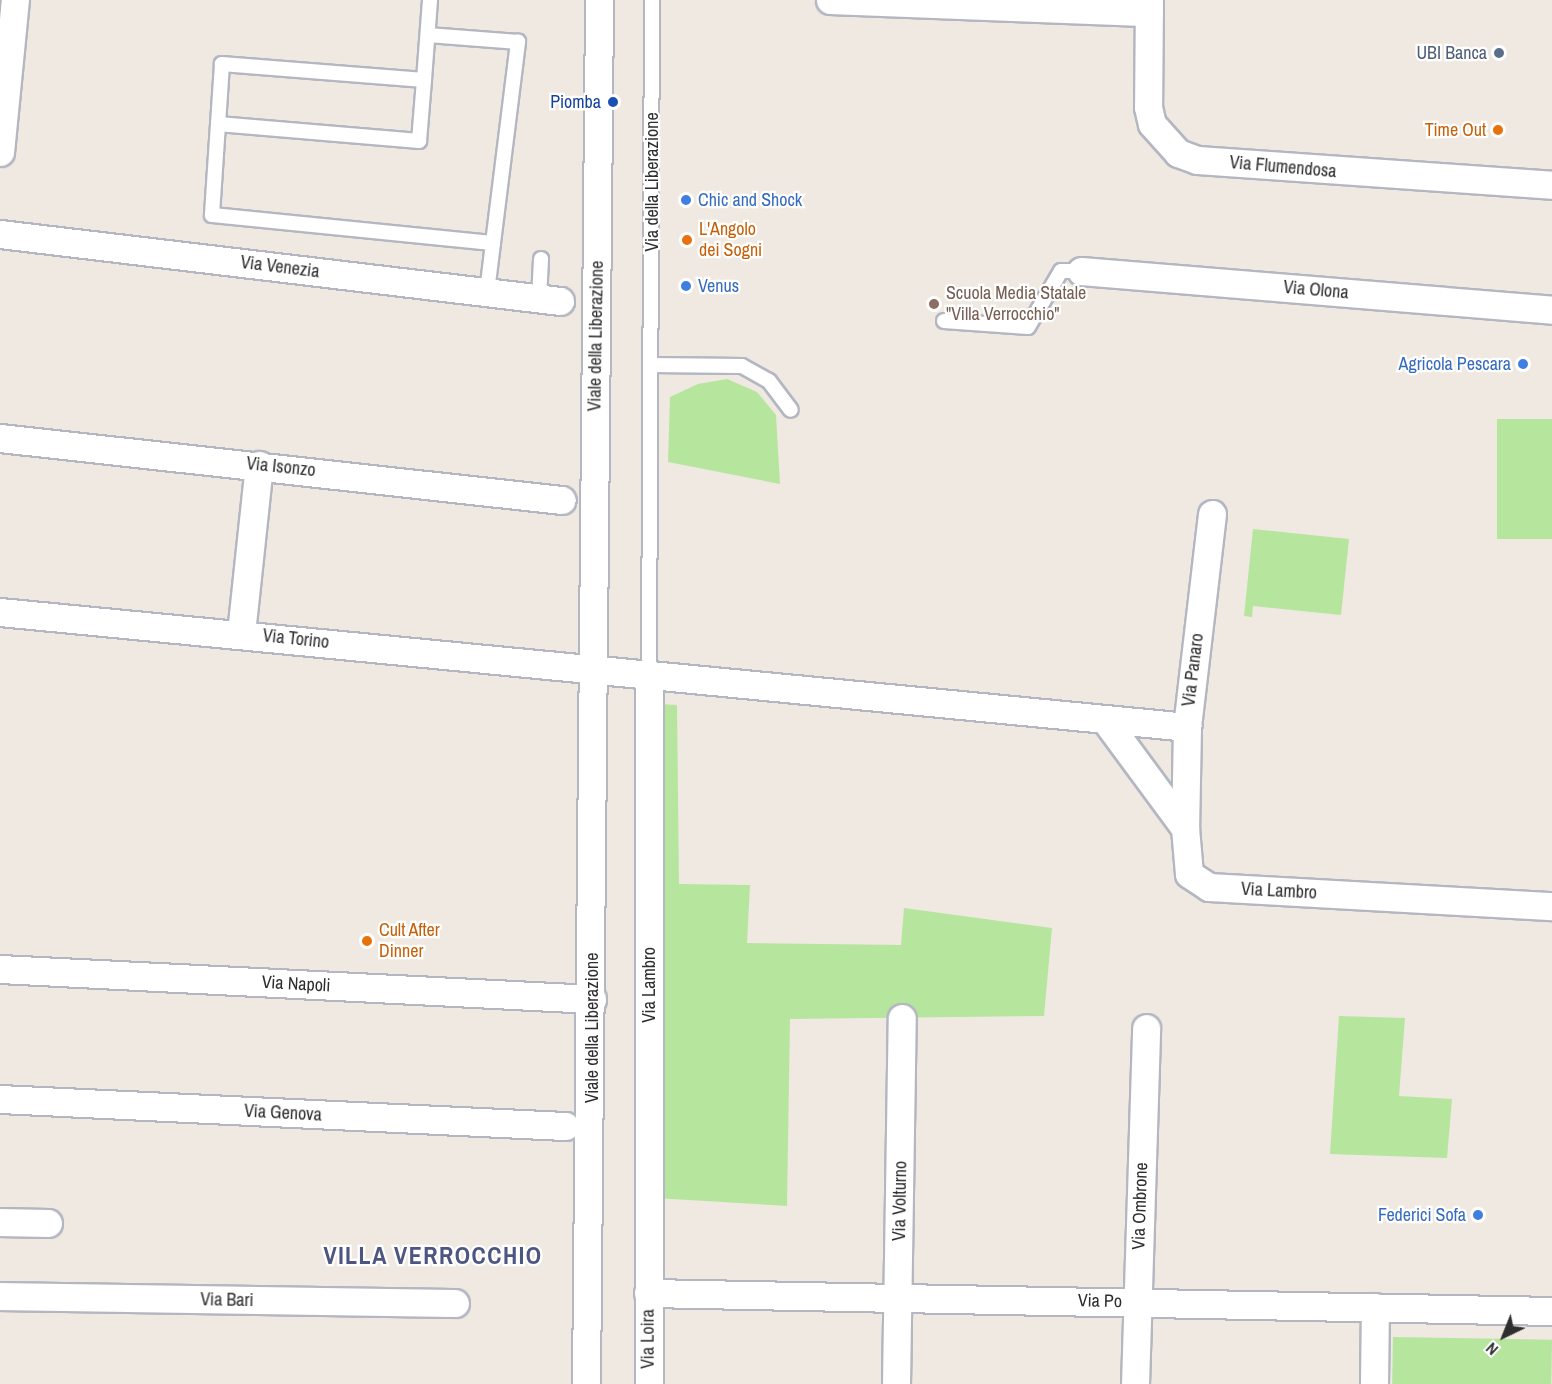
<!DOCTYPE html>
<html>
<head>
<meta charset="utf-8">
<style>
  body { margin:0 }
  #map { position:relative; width:1552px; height:1384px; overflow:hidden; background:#efe9e1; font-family:"Archivo Narrow",sans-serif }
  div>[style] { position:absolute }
  .green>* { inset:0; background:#b6e59e; transform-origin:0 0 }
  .roads { filter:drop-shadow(2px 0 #b4b7c1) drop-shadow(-2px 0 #b4b7c1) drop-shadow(0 2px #b4b7c1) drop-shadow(0 -2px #b4b7c1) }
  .lane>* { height:14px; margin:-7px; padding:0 7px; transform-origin:7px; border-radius:7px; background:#fff }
  .street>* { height:27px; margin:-13.5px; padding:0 13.5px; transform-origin:13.5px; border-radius:13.5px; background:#fff }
  .dots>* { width:16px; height:16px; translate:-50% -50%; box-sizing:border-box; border:3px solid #fff; border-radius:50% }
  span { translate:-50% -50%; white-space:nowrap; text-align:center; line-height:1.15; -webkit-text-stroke:4.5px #fff; paint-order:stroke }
  .service-label { font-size:18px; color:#4e5e75 }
  .right { translate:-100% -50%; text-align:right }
  .transit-label { font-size:18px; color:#164399 }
  .food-label { font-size:18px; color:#c56008 }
  .left { translate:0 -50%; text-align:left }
  .street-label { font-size:18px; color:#2e2e2e }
  .shop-label { font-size:18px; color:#366cbe }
  .education-label { font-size:18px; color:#785e54 }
  .district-label { font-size:24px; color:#4d5680; font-weight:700; letter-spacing:1.5px }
  .north { position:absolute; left:1474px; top:1306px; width:60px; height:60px; -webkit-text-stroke:4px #fff; paint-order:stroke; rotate:223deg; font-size:16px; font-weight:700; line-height:24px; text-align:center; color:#2e2e2e }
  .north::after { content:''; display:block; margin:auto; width:21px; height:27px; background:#2e2e2e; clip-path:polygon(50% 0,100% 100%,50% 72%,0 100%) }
</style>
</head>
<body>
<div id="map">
  <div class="green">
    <div style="clip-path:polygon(727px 379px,757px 392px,776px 415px,780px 484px,668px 462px,670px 397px,698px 384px)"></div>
    <div style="left:1552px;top:419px;width:120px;height:55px;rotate:90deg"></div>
    <div style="clip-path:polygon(1253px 529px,1349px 539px,1341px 615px,1253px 606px,1252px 617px,1244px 616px)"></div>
    <div style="clip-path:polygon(657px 704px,677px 705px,679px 884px,750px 885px,747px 943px,901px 945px,904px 908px,1052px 928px,1044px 1016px,790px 1019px,787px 1206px,655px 1198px)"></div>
    <div style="clip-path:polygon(1339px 1016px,1405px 1018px,1399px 1096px,1452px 1099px,1447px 1158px,1330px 1154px)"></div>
    <div style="left:1393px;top:1337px;width:159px;height:47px;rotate:1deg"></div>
  </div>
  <div class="roads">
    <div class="lane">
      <div style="left:424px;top:80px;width:203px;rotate:-175.5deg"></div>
      <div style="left:222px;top:64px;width:60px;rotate:93.8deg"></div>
      <div style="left:218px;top:124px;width:202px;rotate:4.8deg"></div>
      <div style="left:419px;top:141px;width:61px;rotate:-85.3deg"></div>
      <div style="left:424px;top:80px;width:80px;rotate:-85.7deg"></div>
      <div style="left:218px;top:124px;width:91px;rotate:93.8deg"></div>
      <div style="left:212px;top:215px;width:282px;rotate:5.7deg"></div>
      <div style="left:493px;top:243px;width:203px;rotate:-82.9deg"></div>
      <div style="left:518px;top:42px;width:90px;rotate:-175.6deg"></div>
      <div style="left:487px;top:292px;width:49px;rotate:-83deg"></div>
      <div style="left:539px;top:298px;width:39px;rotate:-87deg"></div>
      <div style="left:944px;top:321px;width:84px;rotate:4.1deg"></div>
      <div style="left:1028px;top:327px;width:65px;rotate:-59.5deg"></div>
      <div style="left:1061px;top:271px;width:20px"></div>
      <div style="left:651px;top:365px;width:91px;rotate:0.6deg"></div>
      <div style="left:742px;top:366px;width:31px;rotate:29deg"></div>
      <div style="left:769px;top:381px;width:36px;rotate:53deg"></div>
      <div style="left:649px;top:676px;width:676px;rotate:-89.75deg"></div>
    </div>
    <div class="street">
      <div style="left:830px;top:0;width:319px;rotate:2.2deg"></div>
      <div style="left:1149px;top:0;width:107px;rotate:90.5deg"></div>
      <div style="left:1148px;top:107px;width:17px;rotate:77deg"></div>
      <div style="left:1152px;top:124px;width:39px;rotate:48deg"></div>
      <div style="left:1178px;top:153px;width:20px;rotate:20deg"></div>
      <div style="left:1197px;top:160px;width:356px;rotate:4deg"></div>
      <div style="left:0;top:152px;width:153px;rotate:-84.4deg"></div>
      <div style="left:0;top:234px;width:564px;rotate:6.82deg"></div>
      <div style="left:1081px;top:271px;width:473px;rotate:4.7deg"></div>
      <div style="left:0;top:438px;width:565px;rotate:6.3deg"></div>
      <div style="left:1212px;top:514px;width:214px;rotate:96.7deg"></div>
      <div style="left:1187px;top:727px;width:101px;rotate:91.1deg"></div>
      <div style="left:1185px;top:828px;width:46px;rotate:85deg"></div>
      <div style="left:1189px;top:874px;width:24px;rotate:33deg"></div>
      <div style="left:1209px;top:887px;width:344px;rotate:3.2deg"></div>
      <div style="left:0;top:612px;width:1193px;rotate:5.53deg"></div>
      <div style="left:241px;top:633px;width:169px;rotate:-83.9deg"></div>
      <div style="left:1106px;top:721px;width:133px;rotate:53.6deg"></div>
      <div style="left:0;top:969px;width:593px;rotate:2.9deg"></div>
      <div style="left:0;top:1099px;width:566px;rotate:2.74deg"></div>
      <div style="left:0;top:1222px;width:48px;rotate:1.2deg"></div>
      <div style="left:648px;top:1293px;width:904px;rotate:1.14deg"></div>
      <div style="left:0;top:1296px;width:455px;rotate:0.9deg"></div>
      <div style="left:586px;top:1384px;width:1384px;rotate:-89.46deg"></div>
      <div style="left:649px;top:1384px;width:708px;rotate:-90deg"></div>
      <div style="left:896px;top:1384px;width:366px;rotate:-89.1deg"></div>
      <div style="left:1135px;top:1384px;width:356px;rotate:-88.2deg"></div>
      <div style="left:1374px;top:1384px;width:77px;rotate:-89.3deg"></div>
    </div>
  </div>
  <div class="dots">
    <div style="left:1499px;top:53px;background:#5c6f8a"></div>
    <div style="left:613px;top:102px;background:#1a4fb4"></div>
    <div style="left:1498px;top:130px;background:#e8710a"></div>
    <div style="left:686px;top:200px;background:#3f7fe0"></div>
    <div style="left:687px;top:240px;background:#e8710a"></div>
    <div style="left:686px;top:286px;background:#3f7fe0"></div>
    <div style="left:934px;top:304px;background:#8d6e63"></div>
    <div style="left:1523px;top:364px;background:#3f7fe0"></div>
    <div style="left:367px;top:941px;background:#e8710a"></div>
    <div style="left:1478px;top:1215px;background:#3f7fe0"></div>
  </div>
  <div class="service-label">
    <span class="right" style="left:1487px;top:53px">UBI Banca</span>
  </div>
  <div class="transit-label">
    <span class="right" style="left:601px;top:102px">Piomba</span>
  </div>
  <div class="food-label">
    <span class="right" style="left:1486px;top:130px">Time Out</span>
    <span class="left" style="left:699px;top:240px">L'Angolo<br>dei Sogni</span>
    <span class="left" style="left:379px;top:941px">Cult After<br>Dinner</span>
  </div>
  <div class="street-label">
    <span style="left:1283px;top:167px;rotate:5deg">Via Flumendosa</span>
    <span style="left:652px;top:182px;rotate:-90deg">Via della Liberazione</span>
    <span style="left:280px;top:267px;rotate:7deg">Via Venezia</span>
    <span style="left:1316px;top:290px;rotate:5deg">Via Olona</span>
    <span style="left:596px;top:336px;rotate:-89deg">Viale della Liberazione</span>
    <span style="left:281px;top:467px;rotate:6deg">Via Isonzo</span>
    <span style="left:296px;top:639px;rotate:6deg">Via Torino</span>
    <span style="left:1193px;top:670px;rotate:-83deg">Via Panaro</span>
    <span style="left:1279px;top:891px;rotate:3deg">Via Lambro</span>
    <span style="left:296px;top:984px;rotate:3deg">Via Napoli</span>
    <span style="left:649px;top:985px;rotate:-90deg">Via Lambro</span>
    <span style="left:592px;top:1028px;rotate:-90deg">Viale della Liberazione</span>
    <span style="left:283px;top:1113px;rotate:3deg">Via Genova</span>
    <span style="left:900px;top:1201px;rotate:-89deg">Via Volturno</span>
    <span style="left:1140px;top:1206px;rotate:-88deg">Via Ombrone</span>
    <span style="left:227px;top:1300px;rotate:1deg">Via Bari</span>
    <span style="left:1100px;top:1301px;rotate:1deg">Via Po</span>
    <span style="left:648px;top:1339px;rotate:-90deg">Via Loira</span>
  </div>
  <div class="shop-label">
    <span class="left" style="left:698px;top:200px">Chic and Shock</span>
    <span class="left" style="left:698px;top:286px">Venus</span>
    <span class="right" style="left:1511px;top:364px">Agricola Pescara</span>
    <span class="right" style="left:1466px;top:1215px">Federici Sofa</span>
  </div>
  <div class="education-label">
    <span class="left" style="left:946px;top:304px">Scuola Media Statale<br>"Villa Verrocchio"</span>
  </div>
  <div class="district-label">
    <span style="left:433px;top:1256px">VILLA VERROCCHIO</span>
  </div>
  <div class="north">N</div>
</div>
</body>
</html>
